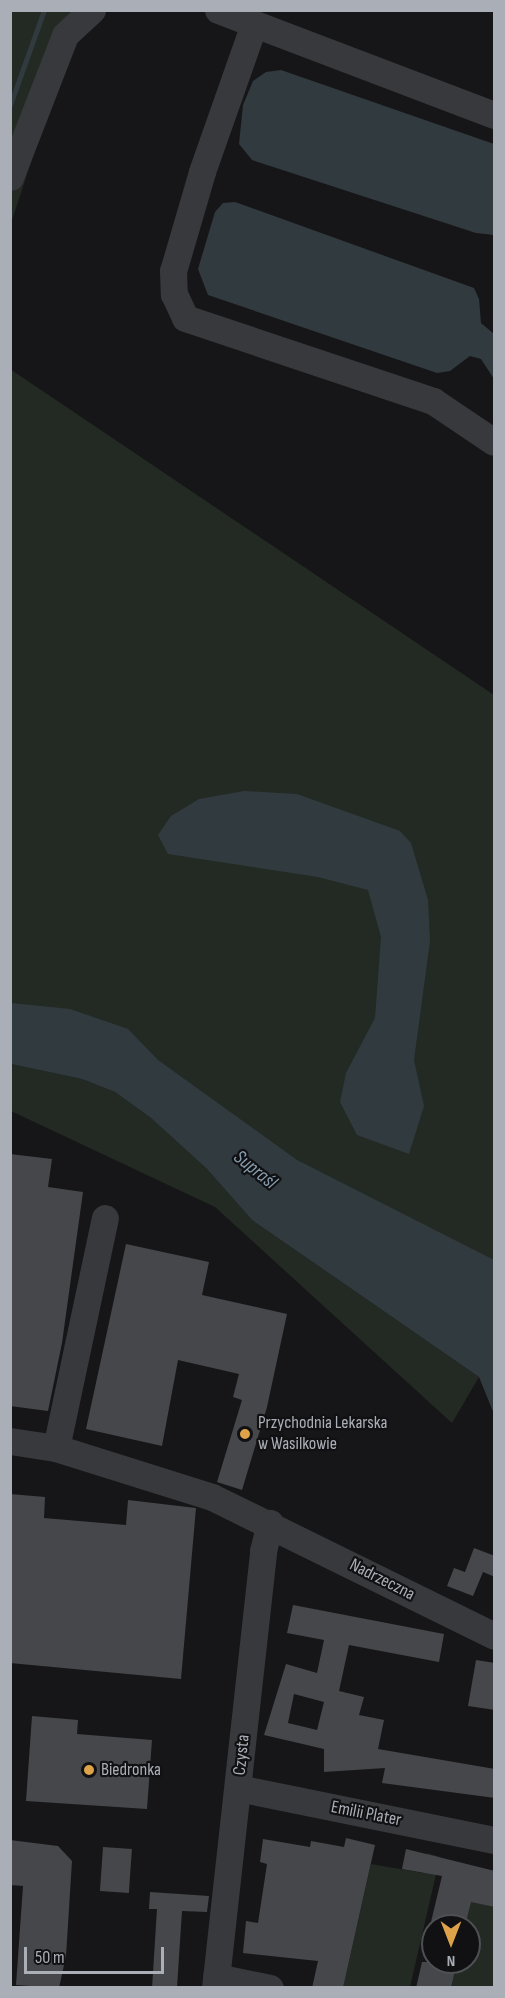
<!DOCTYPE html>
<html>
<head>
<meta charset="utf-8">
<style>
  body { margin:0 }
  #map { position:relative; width:505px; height:1998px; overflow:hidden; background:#161618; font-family:"Sofia Sans Condensed",sans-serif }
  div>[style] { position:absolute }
  .green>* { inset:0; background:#232a23 }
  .water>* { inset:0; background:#313a3f }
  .stream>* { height:5px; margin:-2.5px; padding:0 2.5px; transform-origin:2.5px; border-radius:2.5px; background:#313a3f }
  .building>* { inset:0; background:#45474a; transform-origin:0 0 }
  .minor>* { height:27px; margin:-13.5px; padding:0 13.5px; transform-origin:13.5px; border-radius:13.5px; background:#38393c }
  .dots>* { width:16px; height:16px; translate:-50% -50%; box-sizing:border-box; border:3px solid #111113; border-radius:50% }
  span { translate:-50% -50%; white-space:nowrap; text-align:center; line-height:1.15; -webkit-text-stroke:4.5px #111113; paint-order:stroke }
  .poi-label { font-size:18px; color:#aaaeb6 }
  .left { translate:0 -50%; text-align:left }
  .street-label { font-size:18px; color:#aaaeb6 }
  .water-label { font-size:20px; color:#859dae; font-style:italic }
  .frame { position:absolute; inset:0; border:12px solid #aaaeb6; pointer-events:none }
  .north { position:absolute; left:421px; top:1914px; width:60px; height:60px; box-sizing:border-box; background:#111113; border:2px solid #4e5054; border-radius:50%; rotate:180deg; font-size:16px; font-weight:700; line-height:24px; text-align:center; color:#aaaeb6 }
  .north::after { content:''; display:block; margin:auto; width:21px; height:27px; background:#dea349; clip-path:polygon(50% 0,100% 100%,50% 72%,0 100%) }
  .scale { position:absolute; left:24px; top:1947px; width:140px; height:27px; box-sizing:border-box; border:3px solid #aaaeb6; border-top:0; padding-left:8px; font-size:18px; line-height:21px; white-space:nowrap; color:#aaaeb6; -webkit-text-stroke:4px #111113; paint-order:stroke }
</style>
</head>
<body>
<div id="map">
  <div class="green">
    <div style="clip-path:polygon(11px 11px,81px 11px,11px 223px)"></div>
    <div style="clip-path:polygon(10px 369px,494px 695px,494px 1286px,11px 1026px)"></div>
    <div style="clip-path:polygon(11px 1064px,82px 1079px,115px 1092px,151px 1118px,207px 1169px,252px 1220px,479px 1377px,452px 1423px,215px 1207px,11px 1111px)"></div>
    <div style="clip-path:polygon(427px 1853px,440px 1857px,410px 1987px,343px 1988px,371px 1864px,423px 1873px)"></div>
    <div style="clip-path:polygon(478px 1867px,494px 1907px,494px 1987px,451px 1988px,457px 1962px,469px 1962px,469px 1926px,465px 1926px)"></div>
  </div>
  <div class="water">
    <div style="clip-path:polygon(281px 70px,494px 144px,494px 235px,476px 233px,252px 160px,239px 144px,243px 105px,253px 81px,266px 72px)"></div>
    <div style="clip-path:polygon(235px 202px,474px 288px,479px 299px,481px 323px,494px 334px,494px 379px,481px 359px,470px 356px,450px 371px,437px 373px,208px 295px,198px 269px,215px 212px,223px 203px)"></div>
    <div style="clip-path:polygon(244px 791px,297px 794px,400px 831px,411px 843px,428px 900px,430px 941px,414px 1060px,424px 1106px,409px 1154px,357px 1135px,340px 1102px,346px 1073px,375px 1018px,381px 937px,368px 890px,318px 877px,168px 854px,158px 835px,171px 816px,199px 799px)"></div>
    <div style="clip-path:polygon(11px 1003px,70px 1009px,128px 1029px,158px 1060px,297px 1160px,494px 1260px,494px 1414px,479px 1377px,252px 1220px,207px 1169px,151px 1118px,115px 1092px,82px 1079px,11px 1064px)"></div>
  </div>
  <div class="stream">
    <div style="left:10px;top:105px;width:101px;rotate:-70.3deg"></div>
  </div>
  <div class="building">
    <div style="clip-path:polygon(10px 1154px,52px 1159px,48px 1187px,83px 1192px,62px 1343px,48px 1411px,10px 1406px)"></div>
    <div style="clip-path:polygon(126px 1244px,209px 1262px,202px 1295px,287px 1314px,267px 1407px,242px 1490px,217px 1482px,242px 1400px,233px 1397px,239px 1374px,178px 1360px,162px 1446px,86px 1429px)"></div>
    <div style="clip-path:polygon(10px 1494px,45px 1497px,44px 1518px,126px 1525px,128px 1500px,196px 1508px,181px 1679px,10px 1663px)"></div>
    <div style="clip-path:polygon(474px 1548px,495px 1556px,495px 1577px,483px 1572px,473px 1596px,447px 1586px,454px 1568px,465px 1572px)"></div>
    <div style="clip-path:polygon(evenodd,293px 1605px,444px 1634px,439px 1662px,349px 1645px,339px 1691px,364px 1697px,359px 1715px,384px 1720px,378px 1749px,495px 1769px,495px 1798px,382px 1783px,385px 1768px,324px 1772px,324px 1749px,264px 1735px,286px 1664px,317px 1673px,324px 1640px,287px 1633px,293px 1605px,294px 1694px,324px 1702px,317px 1730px,288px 1723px,294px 1694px)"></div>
    <div style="clip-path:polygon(476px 1660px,495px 1663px,495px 1710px,468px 1706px)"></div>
    <div style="clip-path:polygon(32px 1716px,78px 1720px,77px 1734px,152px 1740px,147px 1809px,26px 1801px)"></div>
    <div style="clip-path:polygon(346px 1838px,375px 1845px,343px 1988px,312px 1988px,318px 1961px,243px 1953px,246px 1921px,258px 1923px,267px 1864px,260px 1862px,263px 1839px,310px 1847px,311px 1841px,344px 1847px)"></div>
    <div style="clip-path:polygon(10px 1840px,58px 1846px,72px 1861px,66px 1956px,59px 1988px,16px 1985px,23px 1886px,10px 1885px)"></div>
    <div style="left:103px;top:1847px;width:29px;height:44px;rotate:4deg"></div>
    <div style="clip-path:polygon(406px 1849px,495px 1871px,495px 1907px,471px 1902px,465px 1926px,430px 1926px,442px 1876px,402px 1869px)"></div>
    <div style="clip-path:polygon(150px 1892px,209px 1896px,207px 1912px,182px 1911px,177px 1988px,152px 1988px,157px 1909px,149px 1909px)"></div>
    <div style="clip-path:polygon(422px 1962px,457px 1962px,451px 1988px,416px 1988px)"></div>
  </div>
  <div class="minor">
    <div style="left:218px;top:10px;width:295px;rotate:20.8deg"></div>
    <div style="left:254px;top:24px;width:157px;rotate:109.4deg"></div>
    <div style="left:202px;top:172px;width:103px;rotate:106.3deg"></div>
    <div style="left:173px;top:271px;width:23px;rotate:88deg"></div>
    <div style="left:174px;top:294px;width:26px;rotate:65deg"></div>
    <div style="left:185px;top:318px;width:262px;rotate:18.5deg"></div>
    <div style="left:433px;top:401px;width:73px;rotate:33.9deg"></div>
    <div style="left:10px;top:177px;width:152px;rotate:-68.8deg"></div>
    <div style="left:65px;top:35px;width:37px;rotate:-43deg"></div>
    <div style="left:10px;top:1441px;width:47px;rotate:8.7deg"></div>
    <div style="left:56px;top:1448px;width:164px;rotate:17.4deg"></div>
    <div style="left:212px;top:1497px;width:314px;rotate:26.2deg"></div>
    <div style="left:56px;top:1448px;width:235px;rotate:-78deg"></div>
    <div style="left:238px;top:1788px;width:261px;rotate:11.5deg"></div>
    <div style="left:216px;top:1977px;width:55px;rotate:11.5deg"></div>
    <div style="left:215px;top:1988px;width:440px;rotate:-83.7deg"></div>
    <div style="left:263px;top:1551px;width:29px;rotate:-76deg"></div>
  </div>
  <div class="dots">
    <div style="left:245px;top:1434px;background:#dea349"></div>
    <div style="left:89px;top:1770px;background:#dea349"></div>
  </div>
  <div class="poi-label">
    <span class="left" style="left:258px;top:1434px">Przychodnia Lekarska<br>w Wasilkowie</span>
    <span class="left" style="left:101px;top:1770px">Biedronka</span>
  </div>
  <div class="street-label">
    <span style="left:382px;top:1580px;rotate:27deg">Nadrzeczna</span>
    <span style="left:242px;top:1755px;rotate:-84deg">Czysta</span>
    <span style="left:366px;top:1814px;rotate:11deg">Emilii Plater</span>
  </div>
  <div class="water-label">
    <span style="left:255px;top:1170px;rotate:39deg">Supraśl</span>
  </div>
  <div class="frame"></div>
  <div class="north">N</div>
  <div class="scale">50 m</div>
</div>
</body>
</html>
